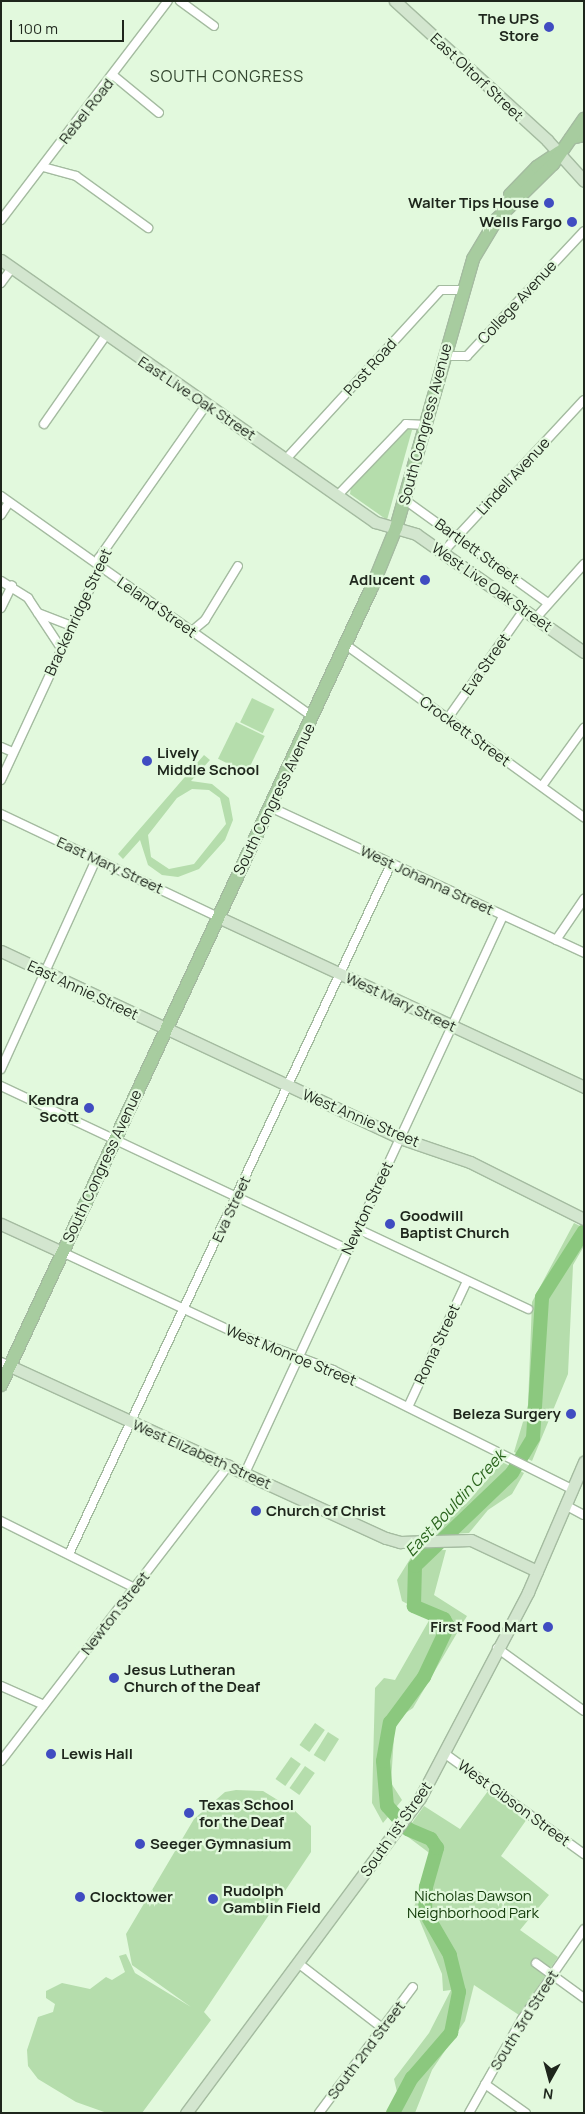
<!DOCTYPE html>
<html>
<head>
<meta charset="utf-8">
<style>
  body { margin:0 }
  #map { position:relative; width:585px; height:2114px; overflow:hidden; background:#e2f9dd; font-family:Manrope,sans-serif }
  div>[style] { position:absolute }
  .green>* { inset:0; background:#b5ddac; transform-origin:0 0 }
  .river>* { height:14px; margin:-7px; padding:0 7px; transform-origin:7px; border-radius:7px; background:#8bc87e }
  .roads { filter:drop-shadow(1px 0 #a4bba0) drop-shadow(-1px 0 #a4bba0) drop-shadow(0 1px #a4bba0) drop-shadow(0 -1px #a4bba0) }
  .street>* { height:8px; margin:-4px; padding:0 4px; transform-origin:4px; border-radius:4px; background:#fff }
  .secondary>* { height:11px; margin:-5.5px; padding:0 5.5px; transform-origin:5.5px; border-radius:5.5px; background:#d3e6cf }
  .primary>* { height:12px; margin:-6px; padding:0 6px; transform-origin:6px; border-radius:6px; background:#a7cc9f }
  .dots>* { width:14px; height:14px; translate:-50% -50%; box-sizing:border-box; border:2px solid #e2f9dd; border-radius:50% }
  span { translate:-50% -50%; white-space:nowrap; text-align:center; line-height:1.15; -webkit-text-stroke:4.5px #e2f9dd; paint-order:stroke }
  .poi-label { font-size:15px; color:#1e261c; font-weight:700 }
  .right { translate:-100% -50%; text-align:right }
  .left { translate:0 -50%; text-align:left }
  .street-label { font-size:15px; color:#1e261c }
  .park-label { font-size:15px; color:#123b09 }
  .neighbourhood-label { font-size:16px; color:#32452e; letter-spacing:1px }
  .water-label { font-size:16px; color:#2a641d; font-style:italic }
  .frame { position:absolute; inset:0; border:2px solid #1e261c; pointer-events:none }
  .north { position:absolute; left:525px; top:2054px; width:50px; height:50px; -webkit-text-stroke:4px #e2f9dd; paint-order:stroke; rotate:187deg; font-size:14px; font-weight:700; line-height:20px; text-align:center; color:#1e261c }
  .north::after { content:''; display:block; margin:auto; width:18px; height:22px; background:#1e261c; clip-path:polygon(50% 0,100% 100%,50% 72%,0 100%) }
  .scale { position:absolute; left:10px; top:20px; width:114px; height:22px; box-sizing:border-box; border:2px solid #1e261c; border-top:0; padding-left:6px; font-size:15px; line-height:18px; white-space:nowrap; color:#1e261c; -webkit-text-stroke:4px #e2f9dd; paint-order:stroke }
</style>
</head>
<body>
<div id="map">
  <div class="green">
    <div style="clip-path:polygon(408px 428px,412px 430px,387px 520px,350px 494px,351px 487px)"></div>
    <div style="left:252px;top:698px;width:25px;height:27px;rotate:26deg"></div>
    <div style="left:236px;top:722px;width:32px;height:41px;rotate:26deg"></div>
    <div style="clip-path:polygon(evenodd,204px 755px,210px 760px,191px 781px,212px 784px,229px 798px,233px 820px,225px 840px,199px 869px,178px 877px,162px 875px,148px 865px,140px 840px,123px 859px,118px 854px,204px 755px,192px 789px,209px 790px,220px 798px,226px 824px,194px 864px,169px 869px,151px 857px,148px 835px,177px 798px,192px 789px)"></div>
    <div style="clip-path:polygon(574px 1223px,584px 1228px,584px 1246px,573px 1265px,568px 1374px,532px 1461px,514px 1452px,528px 1405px,532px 1302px)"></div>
    <div style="clip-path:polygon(502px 1462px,524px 1473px,512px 1494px,488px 1510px,469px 1533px,417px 1536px,466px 1504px)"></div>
    <div style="clip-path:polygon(446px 1550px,434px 1595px,467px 1616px,413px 1708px,395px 1720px,391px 1783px,402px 1800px,383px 1823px,372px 1803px,375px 1688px,384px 1678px,395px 1680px,431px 1617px,402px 1601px,397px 1580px,415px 1551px)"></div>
    <div style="left:315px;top:1723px;width:12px;height:27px;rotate:35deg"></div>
    <div style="left:328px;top:1732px;width:13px;height:27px;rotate:32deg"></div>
    <div style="left:291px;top:1757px;width:12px;height:27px;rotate:35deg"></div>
    <div style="left:305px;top:1766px;width:12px;height:27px;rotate:35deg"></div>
    <div style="clip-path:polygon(236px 1790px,263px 1791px,294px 1810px,311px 1826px,311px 1852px,204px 2012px,211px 2020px,142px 2113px,107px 2113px,76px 2102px,38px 2079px,28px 2066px,27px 2050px,38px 2017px,53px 2012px,55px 2004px,46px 1998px,46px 1991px,62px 1983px,90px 1989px,106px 1977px,112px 1980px,125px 1972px,119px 1956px,126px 1954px,135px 1973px,191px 2007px,132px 1965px,126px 1934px,194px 1819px,225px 1792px)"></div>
    <div style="clip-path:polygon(488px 1791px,527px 1819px,501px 1856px,549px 1895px,520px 1930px,558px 1957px,519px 2015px,474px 1985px,465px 2021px,432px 2070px,415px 2113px,387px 2113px,397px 2092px,394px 2079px,429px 2033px,451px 1990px,443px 1991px,442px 1974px,414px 1907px,432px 1855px,404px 1834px,424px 1806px,460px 1829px)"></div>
  </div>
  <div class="river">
    <div style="left:393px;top:2113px;width:40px;rotate:-62deg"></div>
    <div style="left:412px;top:2078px;width:60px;rotate:-49.1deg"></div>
    <div style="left:451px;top:2033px;width:42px;rotate:-79deg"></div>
    <div style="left:459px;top:1992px;width:38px;rotate:-104deg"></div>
    <div style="left:450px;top:1955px;width:50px;rotate:-120.2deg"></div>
    <div style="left:425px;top:1912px;width:25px;rotate:-88deg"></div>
    <div style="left:426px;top:1887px;width:41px;rotate:-74.2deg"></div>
    <div style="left:437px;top:1848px;width:11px;rotate:-124deg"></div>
    <div style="left:431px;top:1839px;width:25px;rotate:-157deg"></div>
    <div style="left:408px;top:1829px;width:31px;rotate:-132deg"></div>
    <div style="left:387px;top:1806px;width:45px;rotate:-95.1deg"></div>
    <div style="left:383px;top:1761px;width:39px;rotate:-80deg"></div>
    <div style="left:390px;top:1723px;width:57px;rotate:-53.5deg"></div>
    <div style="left:424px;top:1677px;width:56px;rotate:-64.8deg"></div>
    <div style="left:448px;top:1626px;width:8px;rotate:-120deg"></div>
    <div style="left:444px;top:1619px;width:33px;rotate:-157deg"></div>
    <div style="left:414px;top:1606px;width:40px;rotate:-88.6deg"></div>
    <div style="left:415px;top:1566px;width:134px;rotate:-43.8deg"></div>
    <div style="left:512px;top:1473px;width:41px;rotate:-59deg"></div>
    <div style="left:533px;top:1438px;width:141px;rotate:-86.3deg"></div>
    <div style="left:542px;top:1297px;width:78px;rotate:-57.5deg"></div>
  </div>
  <div class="roads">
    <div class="street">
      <div style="left:180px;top:1px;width:42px;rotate:36.3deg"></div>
      <div style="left:114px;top:76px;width:58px;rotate:39.4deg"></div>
      <div style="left:43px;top:167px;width:34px;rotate:15deg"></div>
      <div style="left:76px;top:176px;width:89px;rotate:35.8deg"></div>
      <div style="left:1px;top:220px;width:275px;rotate:-52.7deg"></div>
      <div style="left:1px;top:283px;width:19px;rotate:-54deg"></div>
      <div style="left:444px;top:356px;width:23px"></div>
      <div style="left:467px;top:356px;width:171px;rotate:-46.9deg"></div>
      <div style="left:44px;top:424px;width:108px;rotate:-55.1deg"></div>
      <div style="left:286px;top:459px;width:229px;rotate:-47.5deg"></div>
      <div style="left:441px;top:290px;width:20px"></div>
      <div style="left:338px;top:495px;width:98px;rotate:-46.2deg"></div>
      <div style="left:406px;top:424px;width:19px;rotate:3deg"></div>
      <div style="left:1px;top:496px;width:382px;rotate:35.3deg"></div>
      <div style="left:405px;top:500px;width:176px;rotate:35.8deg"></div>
      <div style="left:1px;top:515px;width:15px;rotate:-58deg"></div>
      <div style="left:443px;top:552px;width:207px;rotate:-47.2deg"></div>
      <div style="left:1px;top:581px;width:32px;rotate:32deg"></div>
      <div style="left:28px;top:598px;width:60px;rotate:56.6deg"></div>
      <div style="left:1px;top:608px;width:25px;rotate:-64deg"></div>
      <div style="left:38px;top:613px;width:36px;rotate:21deg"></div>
      <div style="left:535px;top:619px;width:74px;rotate:-48.3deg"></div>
      <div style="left:192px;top:631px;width:17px;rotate:-40deg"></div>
      <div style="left:205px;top:620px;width:63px;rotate:-58.6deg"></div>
      <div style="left:346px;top:645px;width:294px;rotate:35.9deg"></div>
      <div style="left:448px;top:718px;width:132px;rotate:-54.9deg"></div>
      <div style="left:1px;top:747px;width:13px;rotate:23deg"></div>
      <div style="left:1px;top:780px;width:235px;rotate:-65.1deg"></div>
      <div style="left:100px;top:567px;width:9px;rotate:-96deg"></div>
      <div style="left:99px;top:558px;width:188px;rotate:-55deg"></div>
      <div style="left:542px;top:786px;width:72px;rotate:-54.1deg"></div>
      <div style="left:270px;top:807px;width:346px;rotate:24.9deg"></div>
      <div style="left:1px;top:814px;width:240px;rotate:25.4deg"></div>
      <div style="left:556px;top:940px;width:50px;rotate:-55.7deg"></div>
      <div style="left:1px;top:1069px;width:230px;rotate:-65.6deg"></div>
      <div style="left:1px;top:1086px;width:383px;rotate:25.2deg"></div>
      <div style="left:358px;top:1229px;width:188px;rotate:25.2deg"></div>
      <div style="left:62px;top:1252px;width:196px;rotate:25deg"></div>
      <div style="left:240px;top:1335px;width:99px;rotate:20.6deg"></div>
      <div style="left:333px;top:1370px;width:267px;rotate:26.5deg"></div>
      <div style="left:1px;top:1362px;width:10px;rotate:24deg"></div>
      <div style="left:408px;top:1407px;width:139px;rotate:-64.9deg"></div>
      <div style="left:245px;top:1473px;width:614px;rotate:-65.15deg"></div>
      <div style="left:565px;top:1505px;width:21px;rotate:28deg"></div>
      <div style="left:1px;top:1521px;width:150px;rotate:26.6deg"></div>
      <div style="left:69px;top:1554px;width:761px;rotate:-64.98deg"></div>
      <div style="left:497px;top:1648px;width:107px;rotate:35.9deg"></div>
      <div style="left:1px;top:1686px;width:47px;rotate:23.8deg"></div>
      <div style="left:444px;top:1753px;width:173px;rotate:35.8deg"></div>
      <div style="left:1px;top:1761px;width:374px;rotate:-52.4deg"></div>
      <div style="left:298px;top:1963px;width:105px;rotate:37.6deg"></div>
      <div style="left:536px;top:1963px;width:59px;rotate:36.1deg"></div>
      <div style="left:485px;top:2084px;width:50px;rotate:35.3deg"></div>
      <div style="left:319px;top:2113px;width:157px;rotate:-53.3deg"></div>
      <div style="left:469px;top:2113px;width:108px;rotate:-60.6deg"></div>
      <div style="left:522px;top:2019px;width:109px;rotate:-55.4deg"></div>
    </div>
    <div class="secondary">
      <div style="left:395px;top:1px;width:206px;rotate:42.4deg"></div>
      <div style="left:547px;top:140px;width:55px;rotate:47.9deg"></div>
      <div style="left:1px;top:260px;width:457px;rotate:35deg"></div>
      <div style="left:375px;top:522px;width:43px;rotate:16.3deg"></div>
      <div style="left:416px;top:534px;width:205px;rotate:35.1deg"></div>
      <div style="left:218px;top:917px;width:404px;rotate:24.9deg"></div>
      <div style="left:1px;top:951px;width:441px;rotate:25.1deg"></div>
      <div style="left:400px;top:1138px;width:74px;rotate:18.9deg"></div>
      <div style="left:470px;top:1162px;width:127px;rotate:26.6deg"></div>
      <div style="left:1px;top:1224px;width:67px;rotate:24.7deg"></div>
      <div style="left:10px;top:1366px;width:413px;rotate:24.6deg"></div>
      <div style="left:386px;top:1538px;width:15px;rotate:16deg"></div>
      <div style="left:400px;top:1542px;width:71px;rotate:-1.6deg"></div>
      <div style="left:471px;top:1540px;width:73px;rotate:25.2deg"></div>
      <div style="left:186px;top:2113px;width:392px;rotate:-53.4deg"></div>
      <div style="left:420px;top:1798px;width:233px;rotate:-62.3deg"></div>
      <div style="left:528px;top:1592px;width:142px;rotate:-66.7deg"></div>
    </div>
    <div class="primary">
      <div style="left:571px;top:138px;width:13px;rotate:-13deg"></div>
      <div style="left:511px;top:202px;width:7px;rotate:-98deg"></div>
      <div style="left:510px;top:195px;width:39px;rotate:-46deg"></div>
      <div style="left:537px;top:167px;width:27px;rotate:-34deg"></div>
      <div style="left:1px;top:1385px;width:880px;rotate:-65.07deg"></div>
      <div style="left:372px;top:587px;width:64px;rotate:-67.9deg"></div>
      <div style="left:396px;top:528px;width:280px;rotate:-74deg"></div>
      <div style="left:473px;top:259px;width:47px;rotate:-59deg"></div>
      <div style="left:497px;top:219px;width:78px;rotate:-44.5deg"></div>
      <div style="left:553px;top:164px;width:55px;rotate:-55.4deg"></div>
    </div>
  </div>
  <div class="dots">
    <div style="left:549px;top:27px;background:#404cc1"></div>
    <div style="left:549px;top:203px;background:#404cc1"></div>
    <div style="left:572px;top:222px;background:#404cc1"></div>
    <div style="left:425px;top:580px;background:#404cc1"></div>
    <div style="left:147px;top:761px;background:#404cc1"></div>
    <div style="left:89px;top:1108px;background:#404cc1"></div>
    <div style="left:390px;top:1224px;background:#404cc1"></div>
    <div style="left:571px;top:1414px;background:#404cc1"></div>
    <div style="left:256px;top:1511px;background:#404cc1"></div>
    <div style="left:548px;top:1627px;background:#404cc1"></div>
    <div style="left:114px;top:1678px;background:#404cc1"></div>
    <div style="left:51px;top:1754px;background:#404cc1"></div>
    <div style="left:189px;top:1813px;background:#404cc1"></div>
    <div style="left:140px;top:1844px;background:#404cc1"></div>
    <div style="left:80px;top:1897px;background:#404cc1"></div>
    <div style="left:213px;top:1899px;background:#404cc1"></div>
  </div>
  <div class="poi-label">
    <span class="right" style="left:539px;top:27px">The UPS<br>Store</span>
    <span class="right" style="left:539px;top:203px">Walter Tips House</span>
    <span class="right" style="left:562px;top:222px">Wells Fargo</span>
    <span class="right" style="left:415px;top:580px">Adlucent</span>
    <span class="left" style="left:157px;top:761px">Lively<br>Middle School</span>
    <span class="right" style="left:79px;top:1108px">Kendra<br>Scott</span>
    <span class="left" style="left:400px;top:1224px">Goodwill<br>Baptist Church</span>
    <span class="right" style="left:561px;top:1414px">Beleza Surgery</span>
    <span class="left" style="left:266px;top:1511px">Church of Christ</span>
    <span class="right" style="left:538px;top:1627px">First Food Mart</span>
    <span class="left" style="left:124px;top:1678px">Jesus Lutheran<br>Church of the Deaf</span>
    <span class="left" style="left:61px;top:1754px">Lewis Hall</span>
    <span class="left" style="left:199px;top:1813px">Texas School<br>for the Deaf</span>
    <span class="left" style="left:150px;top:1844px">Seeger Gymnasium</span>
    <span class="left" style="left:223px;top:1899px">Rudolph<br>Gamblin Field</span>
    <span class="left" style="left:90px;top:1897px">Clocktower</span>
  </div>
  <div class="street-label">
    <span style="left:477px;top:77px;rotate:43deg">East Oltorf Street</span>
    <span style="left:86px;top:111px;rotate:-52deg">Rebel Road</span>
    <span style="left:517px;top:302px;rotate:-47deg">College Avenue</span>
    <span style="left:370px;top:367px;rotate:-48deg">Post Road</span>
    <span style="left:197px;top:398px;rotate:34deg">East Live Oak Street</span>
    <span style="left:425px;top:424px;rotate:-75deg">South Congress Avenue</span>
    <span style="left:513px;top:476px;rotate:-47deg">Lindell Avenue</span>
    <span style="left:477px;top:551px;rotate:36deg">Bartlett Street</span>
    <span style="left:492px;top:587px;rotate:35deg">West Live Oak Street</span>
    <span style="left:157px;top:607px;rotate:35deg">Leland Street</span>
    <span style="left:78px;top:612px;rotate:-65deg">Brackenridge Street</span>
    <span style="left:486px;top:664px;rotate:-55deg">Eva Street</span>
    <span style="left:465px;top:731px;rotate:36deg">Crockett Street</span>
    <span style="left:274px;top:799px;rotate:-64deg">South Congress Avenue</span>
    <span style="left:110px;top:865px;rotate:25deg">East Mary Street</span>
    <span style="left:427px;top:880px;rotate:25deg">West Johanna Street</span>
    <span style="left:83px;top:990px;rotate:25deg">East Annie Street</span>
    <span style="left:401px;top:1002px;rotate:25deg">West Mary Street</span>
    <span style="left:361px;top:1118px;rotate:23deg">West Annie Street</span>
    <span style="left:102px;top:1166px;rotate:-65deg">South Congress Avenue</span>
    <span style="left:367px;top:1208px;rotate:-65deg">Newton Street</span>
    <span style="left:231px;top:1209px;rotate:-65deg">Eva Street</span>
    <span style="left:437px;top:1344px;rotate:-65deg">Roma Street</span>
    <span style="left:291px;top:1355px;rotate:22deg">West Monroe Street</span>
    <span style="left:202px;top:1454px;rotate:24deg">West Elizabeth Street</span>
    <span style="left:115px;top:1613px;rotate:-52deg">Newton Street</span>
    <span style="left:514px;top:1803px;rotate:36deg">West Gibson Street</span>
    <span style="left:396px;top:1829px;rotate:-55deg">South 1st Street</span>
    <span style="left:524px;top:2020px;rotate:-58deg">South 3rd Street</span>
    <span style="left:366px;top:2050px;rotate:-53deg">South 2nd Street</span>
  </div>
  <div class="park-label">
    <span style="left:473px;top:1904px">Nicholas Dawson<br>Neighborhood Park</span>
  </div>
  <div class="neighbourhood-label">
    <span style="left:227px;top:76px">SOUTH CONGRESS</span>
  </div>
  <div class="water-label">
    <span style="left:455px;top:1503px;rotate:-47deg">East Bouldin Creek</span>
  </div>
  <div class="frame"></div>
  <div class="north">N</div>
  <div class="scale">100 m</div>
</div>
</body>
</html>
